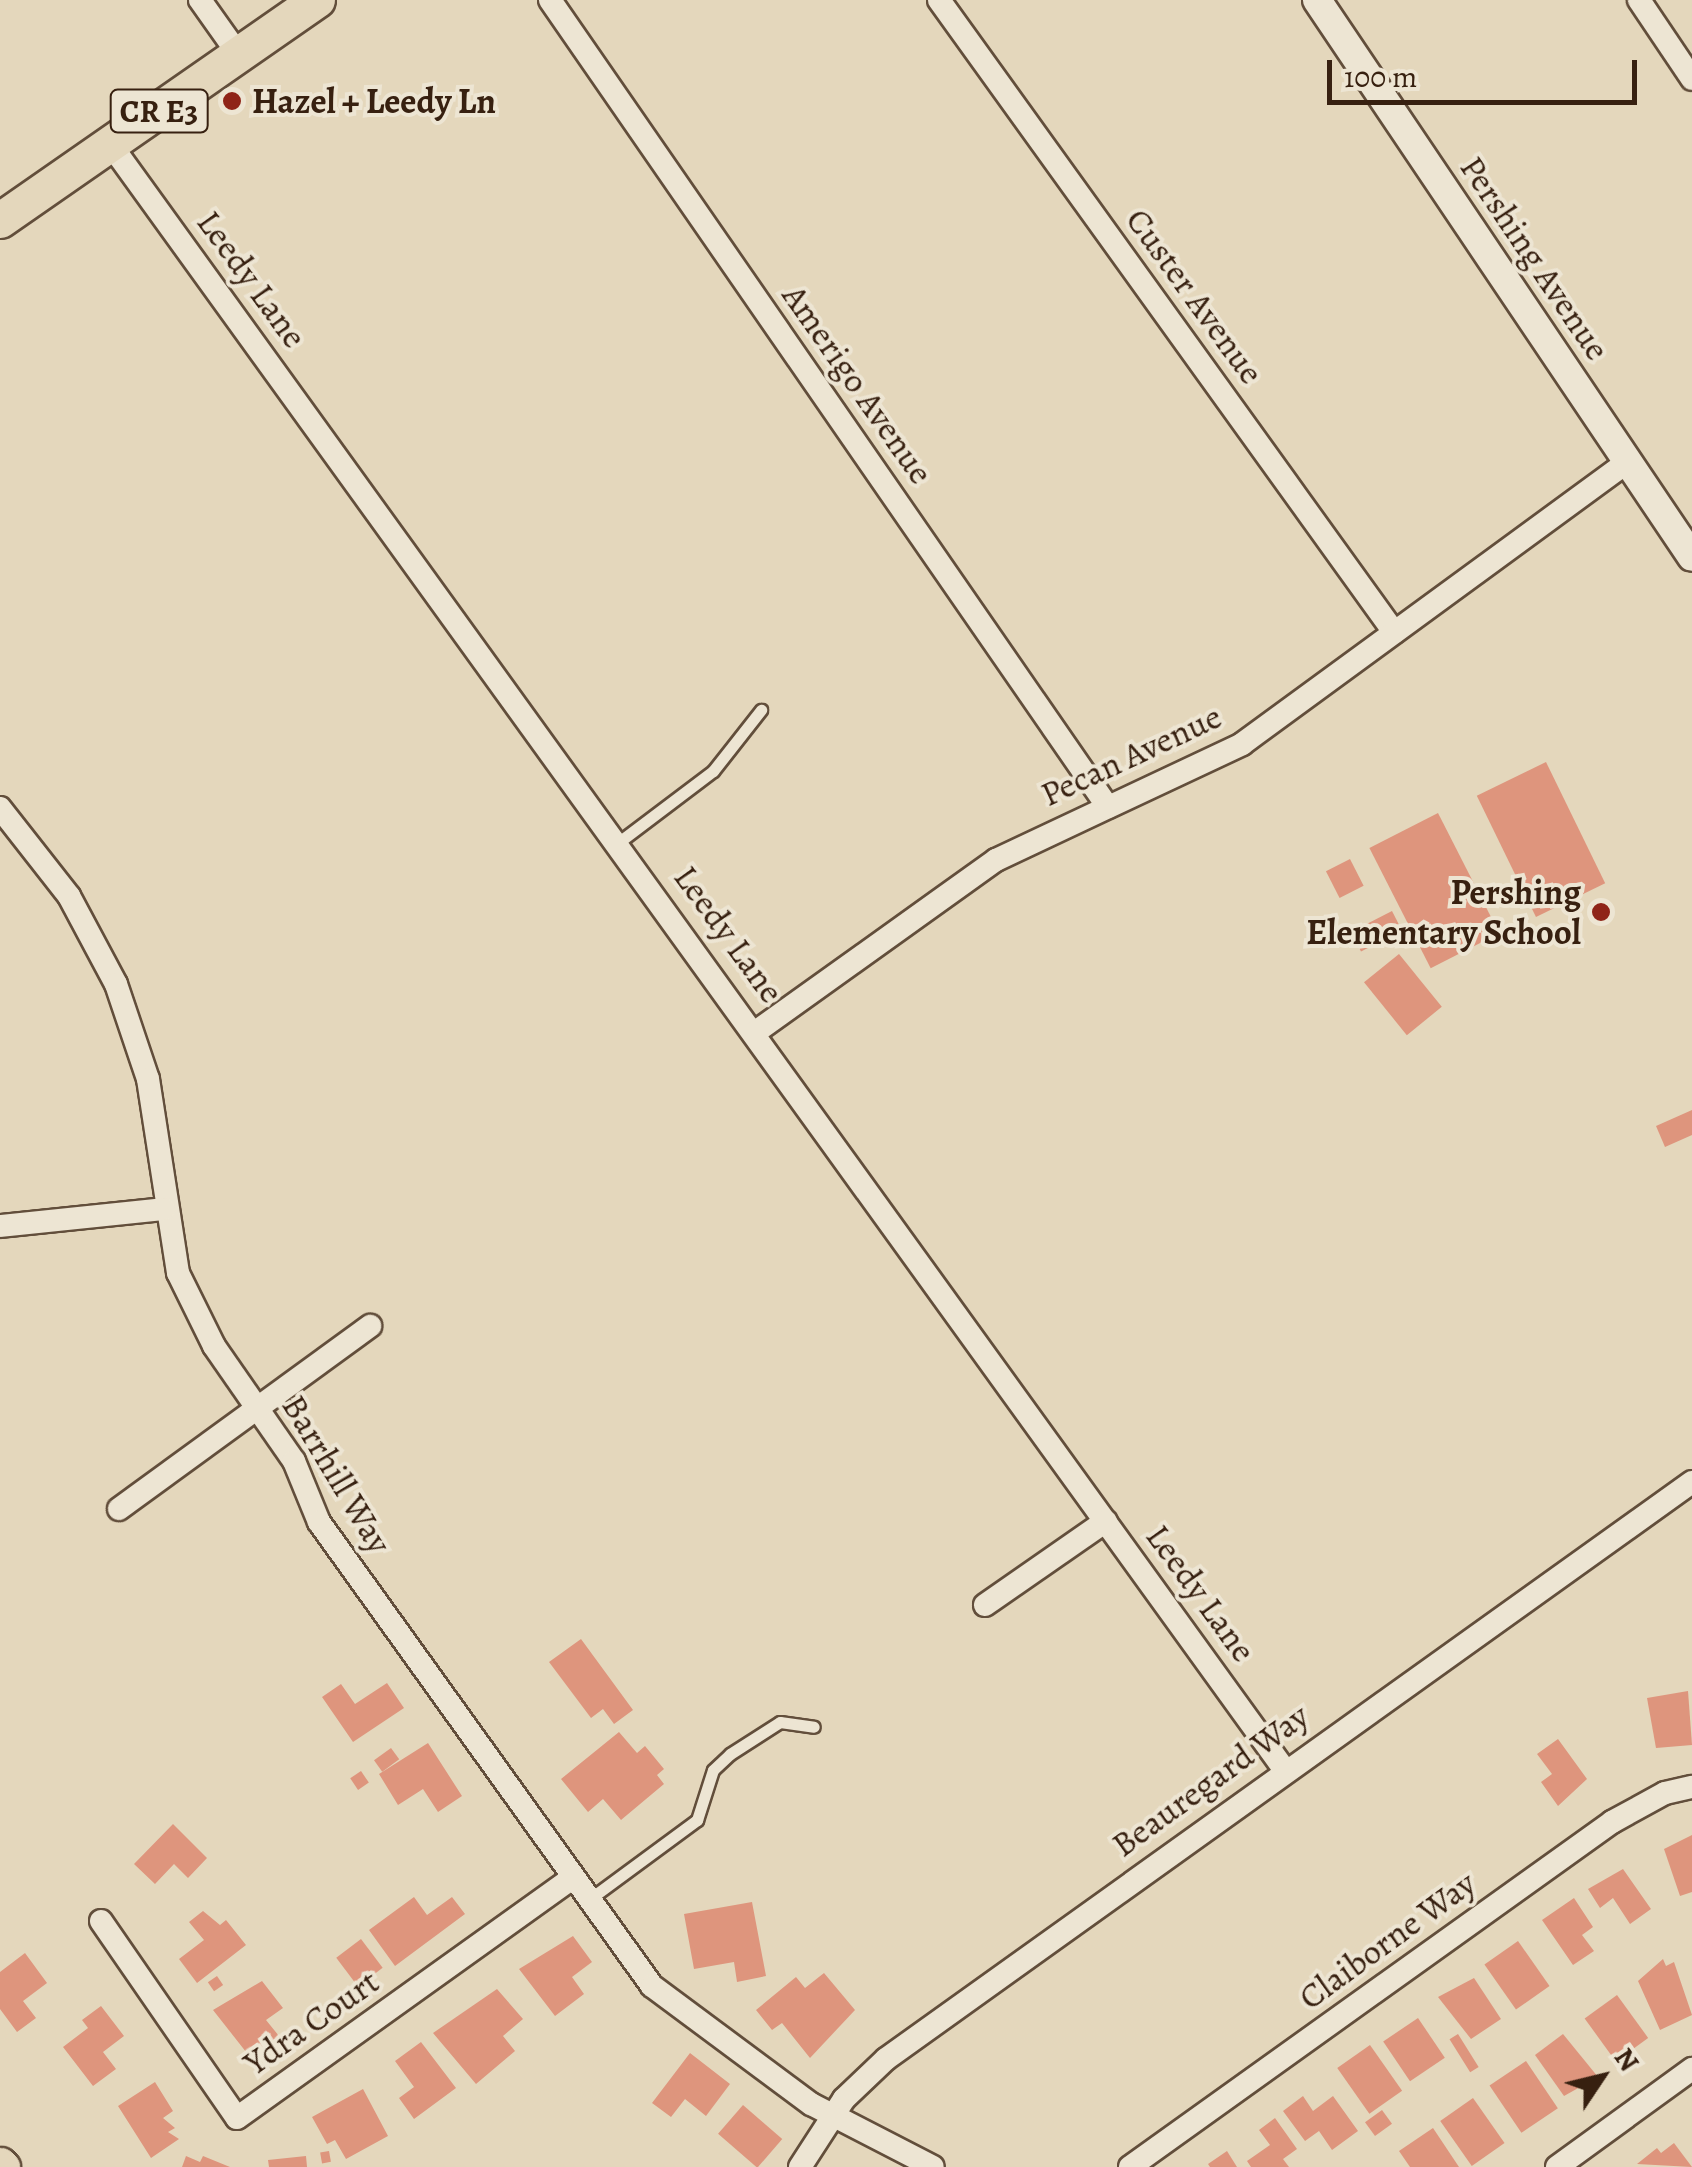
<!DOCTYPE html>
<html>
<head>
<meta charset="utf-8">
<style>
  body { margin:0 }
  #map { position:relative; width:1692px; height:2167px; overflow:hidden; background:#e4d7bc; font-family:Alegreya,serif }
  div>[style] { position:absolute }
  .building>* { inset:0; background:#de957d; transform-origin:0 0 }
  .roads { filter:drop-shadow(2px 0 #624e3b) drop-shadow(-2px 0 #624e3b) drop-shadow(0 2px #624e3b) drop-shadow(0 -2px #624e3b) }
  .service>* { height:11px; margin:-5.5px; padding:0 5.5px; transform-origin:5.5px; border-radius:5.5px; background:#ede5d3 }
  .minor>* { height:22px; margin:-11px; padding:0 11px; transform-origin:11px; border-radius:11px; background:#ede5d3 }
  .tertiary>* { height:28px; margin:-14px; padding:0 14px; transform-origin:14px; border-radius:14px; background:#ede5d3 }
  .primary>* { height:35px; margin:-17.5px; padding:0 17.5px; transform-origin:17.5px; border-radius:17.5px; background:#e4d7bc }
  .dots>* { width:28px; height:28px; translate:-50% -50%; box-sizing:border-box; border:5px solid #ede5d3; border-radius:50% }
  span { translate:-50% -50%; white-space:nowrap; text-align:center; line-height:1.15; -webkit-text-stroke:8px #ede5d3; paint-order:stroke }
  .shield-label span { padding:2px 8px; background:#ede5d3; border:2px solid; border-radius:8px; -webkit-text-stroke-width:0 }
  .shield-label { font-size:32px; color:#372010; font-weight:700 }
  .poi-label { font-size:35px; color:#372010; font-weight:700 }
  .left { translate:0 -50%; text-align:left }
  .right { translate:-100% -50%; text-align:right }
  .street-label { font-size:35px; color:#372010 }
  .north { position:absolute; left:1552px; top:2027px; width:100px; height:100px; -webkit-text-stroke:8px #ede5d3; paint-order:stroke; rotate:55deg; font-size:28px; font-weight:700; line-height:40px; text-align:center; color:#372010 }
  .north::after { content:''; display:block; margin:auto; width:35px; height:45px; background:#372010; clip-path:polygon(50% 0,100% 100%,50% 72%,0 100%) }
  .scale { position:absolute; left:1327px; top:60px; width:310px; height:45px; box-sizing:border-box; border:5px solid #372010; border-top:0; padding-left:12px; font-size:30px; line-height:35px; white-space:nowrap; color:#372010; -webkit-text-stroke:8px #ede5d3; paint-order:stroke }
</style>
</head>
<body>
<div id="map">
  <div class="building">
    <div style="left:1546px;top:762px;width:135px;height:77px;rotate:64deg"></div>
    <div style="left:1438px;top:813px;width:135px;height:77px;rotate:63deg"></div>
    <div style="left:1350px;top:859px;width:30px;height:27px;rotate:63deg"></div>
    <div style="left:1392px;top:911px;width:22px;height:46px;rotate:63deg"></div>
    <div style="left:1399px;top:954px;width:68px;height:45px;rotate:51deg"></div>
    <div style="clip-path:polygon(1692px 1110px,1692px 1135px,1665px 1147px,1656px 1126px)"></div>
    <div style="clip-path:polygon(581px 1639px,633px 1710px,614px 1724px,603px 1709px,591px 1718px,549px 1662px)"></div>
    <div style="clip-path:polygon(387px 1683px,404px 1708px,353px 1742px,322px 1697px,341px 1684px,355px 1704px)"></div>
    <div style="clip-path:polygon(1688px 1691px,1692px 1745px,1656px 1748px,1647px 1698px)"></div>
    <div style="clip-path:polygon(619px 1732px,637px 1753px,645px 1746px,664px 1769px,657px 1775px,664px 1784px,621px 1820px,603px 1799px,588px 1812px,561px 1779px)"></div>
    <div style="clip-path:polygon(1558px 1739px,1587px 1779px,1558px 1806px,1541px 1782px,1552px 1774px,1537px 1754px)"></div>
    <div style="clip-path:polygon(428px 1743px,462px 1796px,438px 1812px,423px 1789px,398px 1805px,379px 1774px)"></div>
    <div style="left:391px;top:1748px;width:14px;height:21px;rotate:54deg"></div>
    <div style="left:361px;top:1771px;width:14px;height:13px;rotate:56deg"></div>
    <div style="clip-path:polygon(173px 1824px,207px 1858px,188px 1878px,174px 1864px,155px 1884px,134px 1864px)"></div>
    <div style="clip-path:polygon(1692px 1835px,1692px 1892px,1680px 1896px,1664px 1849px)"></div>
    <div style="clip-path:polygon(1623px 1869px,1651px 1909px,1630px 1924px,1613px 1898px,1600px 1908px,1588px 1889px)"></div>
    <div style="clip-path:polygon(414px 1897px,427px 1915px,452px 1897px,465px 1914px,395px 1966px,369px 1930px)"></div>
    <div style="clip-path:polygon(1574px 1898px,1593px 1927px,1582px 1935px,1594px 1951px,1573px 1965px,1542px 1920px)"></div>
    <div style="clip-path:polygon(752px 1902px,766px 1976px,737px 1982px,734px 1962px,694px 1969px,684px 1914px)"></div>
    <div style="clip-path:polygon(203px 1911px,220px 1925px,226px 1920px,246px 1945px,197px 1983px,179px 1959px,204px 1940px,189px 1922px)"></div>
    <div style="clip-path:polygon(573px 1936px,592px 1962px,572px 1977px,584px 1994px,555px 2016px,519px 1969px)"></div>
    <div style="left:361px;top:1939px;width:36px;height:31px;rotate:53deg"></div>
    <div style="left:1518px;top:1941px;width:55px;height:41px;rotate:55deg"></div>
    <div style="clip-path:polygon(25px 1953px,47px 1983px,23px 2001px,36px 2018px,17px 2032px,0 2009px,0 1972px)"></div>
    <div style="clip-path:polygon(1663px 1959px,1666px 1966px,1674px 1962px,1692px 2015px,1660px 2030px,1638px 1981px)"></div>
    <div style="clip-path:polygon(824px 1973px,855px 2010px,810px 2058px,782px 2023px,772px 2030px,756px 2010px,796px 1977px,805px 1988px)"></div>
    <div style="left:217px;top:1976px;width:11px;height:11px;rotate:56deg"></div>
    <div style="clip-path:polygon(1474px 1978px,1501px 2019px,1471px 2039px,1438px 1997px)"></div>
    <div style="clip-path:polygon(262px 1981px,283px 2008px,266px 2020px,279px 2036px,250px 2057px,213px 2010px)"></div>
    <div style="clip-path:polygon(497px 1989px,523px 2019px,503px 2036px,515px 2051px,476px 2084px,433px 2033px)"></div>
    <div style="left:1617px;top:1995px;width:53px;height:40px;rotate:54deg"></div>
    <div style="clip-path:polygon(101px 2006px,124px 2036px,103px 2052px,116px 2069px,93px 2086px,63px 2047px,88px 2028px,82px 2020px)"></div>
    <div style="left:1418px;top:2018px;width:48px;height:42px;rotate:56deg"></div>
    <div style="left:1458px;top:2034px;width:39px;height:10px;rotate:58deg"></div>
    <div style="clip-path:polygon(1563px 2034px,1598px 2077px,1564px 2096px,1535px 2055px)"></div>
    <div style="clip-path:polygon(421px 2042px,456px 2088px,414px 2119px,399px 2098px,414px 2087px,395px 2061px)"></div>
    <div style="left:1370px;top:2045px;width:56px;height:40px;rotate:55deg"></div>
    <div style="clip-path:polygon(690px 2053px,730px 2084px,706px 2116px,685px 2099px,671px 2117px,652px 2103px)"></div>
    <div style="left:1526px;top:2061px;width:57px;height:44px;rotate:56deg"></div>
    <div style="clip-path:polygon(155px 2082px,173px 2111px,163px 2118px,175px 2128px,168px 2132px,179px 2139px,151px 2158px,118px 2106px)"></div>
    <div style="clip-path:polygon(363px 2089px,388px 2136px,346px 2159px,335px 2140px,327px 2144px,312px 2117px)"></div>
    <div style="clip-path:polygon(1303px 2096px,1313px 2111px,1333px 2096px,1358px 2131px,1332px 2150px,1319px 2131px,1305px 2141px,1283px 2111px)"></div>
    <div style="left:1473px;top:2098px;width:55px;height:40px;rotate:55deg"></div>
    <div style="left:743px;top:2105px;width:52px;height:38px;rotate:41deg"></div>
    <div style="left:1382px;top:2110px;width:17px;height:21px;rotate:54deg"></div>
    <div style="clip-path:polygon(1275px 2118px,1297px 2149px,1283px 2159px,1289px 2167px,1251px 2167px,1247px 2161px,1270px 2145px,1259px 2130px)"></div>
    <div style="clip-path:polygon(1433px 2128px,1459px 2167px,1410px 2167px,1399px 2151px)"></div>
    <div style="clip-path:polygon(1674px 2143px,1692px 2167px,1637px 2164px,1657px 2148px,1661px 2153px)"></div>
    <div style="left:329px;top:2151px;width:11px;height:9px;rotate:80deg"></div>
    <div style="clip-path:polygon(1227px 2151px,1237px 2167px,1210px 2167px,1208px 2164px)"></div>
    <div style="clip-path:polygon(186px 2156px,200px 2162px,203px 2156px,230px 2167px,182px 2167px)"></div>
    <div style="clip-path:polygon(306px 2156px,307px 2167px,269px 2167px,268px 2160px)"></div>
  </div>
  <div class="roads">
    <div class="service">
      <div style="left:619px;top:842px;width:118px;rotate:-37.1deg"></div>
      <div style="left:713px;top:771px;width:78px;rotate:-51.8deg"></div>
      <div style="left:587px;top:1901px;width:137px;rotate:-36.4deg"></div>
      <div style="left:697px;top:1820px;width:52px;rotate:-72.3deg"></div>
      <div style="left:713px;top:1770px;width:23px;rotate:-43deg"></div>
      <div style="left:730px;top:1754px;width:59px;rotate:-32.6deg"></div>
      <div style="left:780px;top:1722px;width:34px;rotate:8deg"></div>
    </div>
    <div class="minor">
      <div style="left:200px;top:0;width:67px;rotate:54.7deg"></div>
      <div style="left:550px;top:0;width:981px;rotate:55.34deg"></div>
      <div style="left:939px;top:0;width:779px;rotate:54.25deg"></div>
      <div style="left:1639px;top:0;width:95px;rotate:56.1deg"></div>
      <div style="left:111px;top:145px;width:2003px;rotate:54.16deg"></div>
      <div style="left:0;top:808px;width:112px;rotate:51.9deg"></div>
      <div style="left:69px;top:896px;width:100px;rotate:61.9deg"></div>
      <div style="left:116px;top:984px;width:100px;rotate:71.4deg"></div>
      <div style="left:148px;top:1079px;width:196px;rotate:81.2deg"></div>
      <div style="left:178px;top:1273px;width:81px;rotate:63.7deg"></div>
      <div style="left:214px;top:1346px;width:140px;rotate:55.2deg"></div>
      <div style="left:294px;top:1461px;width:66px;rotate:67.7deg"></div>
      <div style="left:319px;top:1522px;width:571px;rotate:54.33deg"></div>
      <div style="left:652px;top:1986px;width:198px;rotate:36.6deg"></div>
      <div style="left:811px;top:2104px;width:137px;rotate:27.3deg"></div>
      <div style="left:757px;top:1031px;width:294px;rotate:-35.6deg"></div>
      <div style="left:996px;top:860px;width:272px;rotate:-25.2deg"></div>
      <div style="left:1242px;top:744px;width:476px;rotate:-36.2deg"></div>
      <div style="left:0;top:1226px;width:165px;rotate:-5.9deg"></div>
      <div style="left:119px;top:1509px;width:311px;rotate:-36.1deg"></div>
      <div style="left:985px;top:1605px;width:147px;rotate:-34.8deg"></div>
      <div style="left:101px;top:1921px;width:239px;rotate:55.4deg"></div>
      <div style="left:237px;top:2118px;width:411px;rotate:-35.6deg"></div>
      <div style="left:800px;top:2167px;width:81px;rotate:-57.1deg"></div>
      <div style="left:844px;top:2099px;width:58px;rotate:-43.6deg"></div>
      <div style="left:886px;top:2059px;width:991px;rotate:-35.6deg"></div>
      <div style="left:1130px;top:2167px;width:593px;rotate:-35.59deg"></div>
      <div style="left:1612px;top:1822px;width:60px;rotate:-28.7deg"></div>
      <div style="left:1665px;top:1793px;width:28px;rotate:-13deg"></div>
      <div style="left:1557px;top:2167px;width:167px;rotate:-36deg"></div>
    </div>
    <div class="tertiary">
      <div style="left:1317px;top:0;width:671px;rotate:56.05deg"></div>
    </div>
    <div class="primary">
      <div style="left:0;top:220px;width:386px;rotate:-34.8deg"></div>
      <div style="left:0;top:2165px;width:3px;rotate:45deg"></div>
    </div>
  </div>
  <div class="dots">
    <div style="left:232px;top:101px;background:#8f2418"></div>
    <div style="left:1601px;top:912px;background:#8f2418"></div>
  </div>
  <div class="shield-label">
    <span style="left:159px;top:111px">CR E3</span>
  </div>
  <div class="poi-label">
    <span class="left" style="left:252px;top:101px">Hazel + Leedy Ln</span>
    <span class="right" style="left:1581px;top:912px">Pershing<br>Elementary School</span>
  </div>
  <div class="street-label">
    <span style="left:1535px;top:258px;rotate:56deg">Pershing Avenue</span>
    <span style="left:252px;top:279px;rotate:54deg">Leedy Lane</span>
    <span style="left:1195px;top:296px;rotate:54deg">Custer Avenue</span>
    <span style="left:858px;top:384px;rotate:55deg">Amerigo Avenue</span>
    <span style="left:1131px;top:755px;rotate:-25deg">Pecan Avenue</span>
    <span style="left:729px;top:934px;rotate:54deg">Leedy Lane</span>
    <span style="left:337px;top:1474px;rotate:59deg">Barrhill Way</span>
    <span style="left:1201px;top:1593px;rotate:54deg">Leedy Lane</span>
    <span style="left:1210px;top:1780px;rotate:-36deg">Beauregard Way</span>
    <span style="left:1387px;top:1940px;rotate:-36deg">Claiborne Way</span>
    <span style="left:311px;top:2022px;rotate:-35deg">Ydra Court</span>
  </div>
  <div class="north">N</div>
  <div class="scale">100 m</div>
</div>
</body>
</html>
